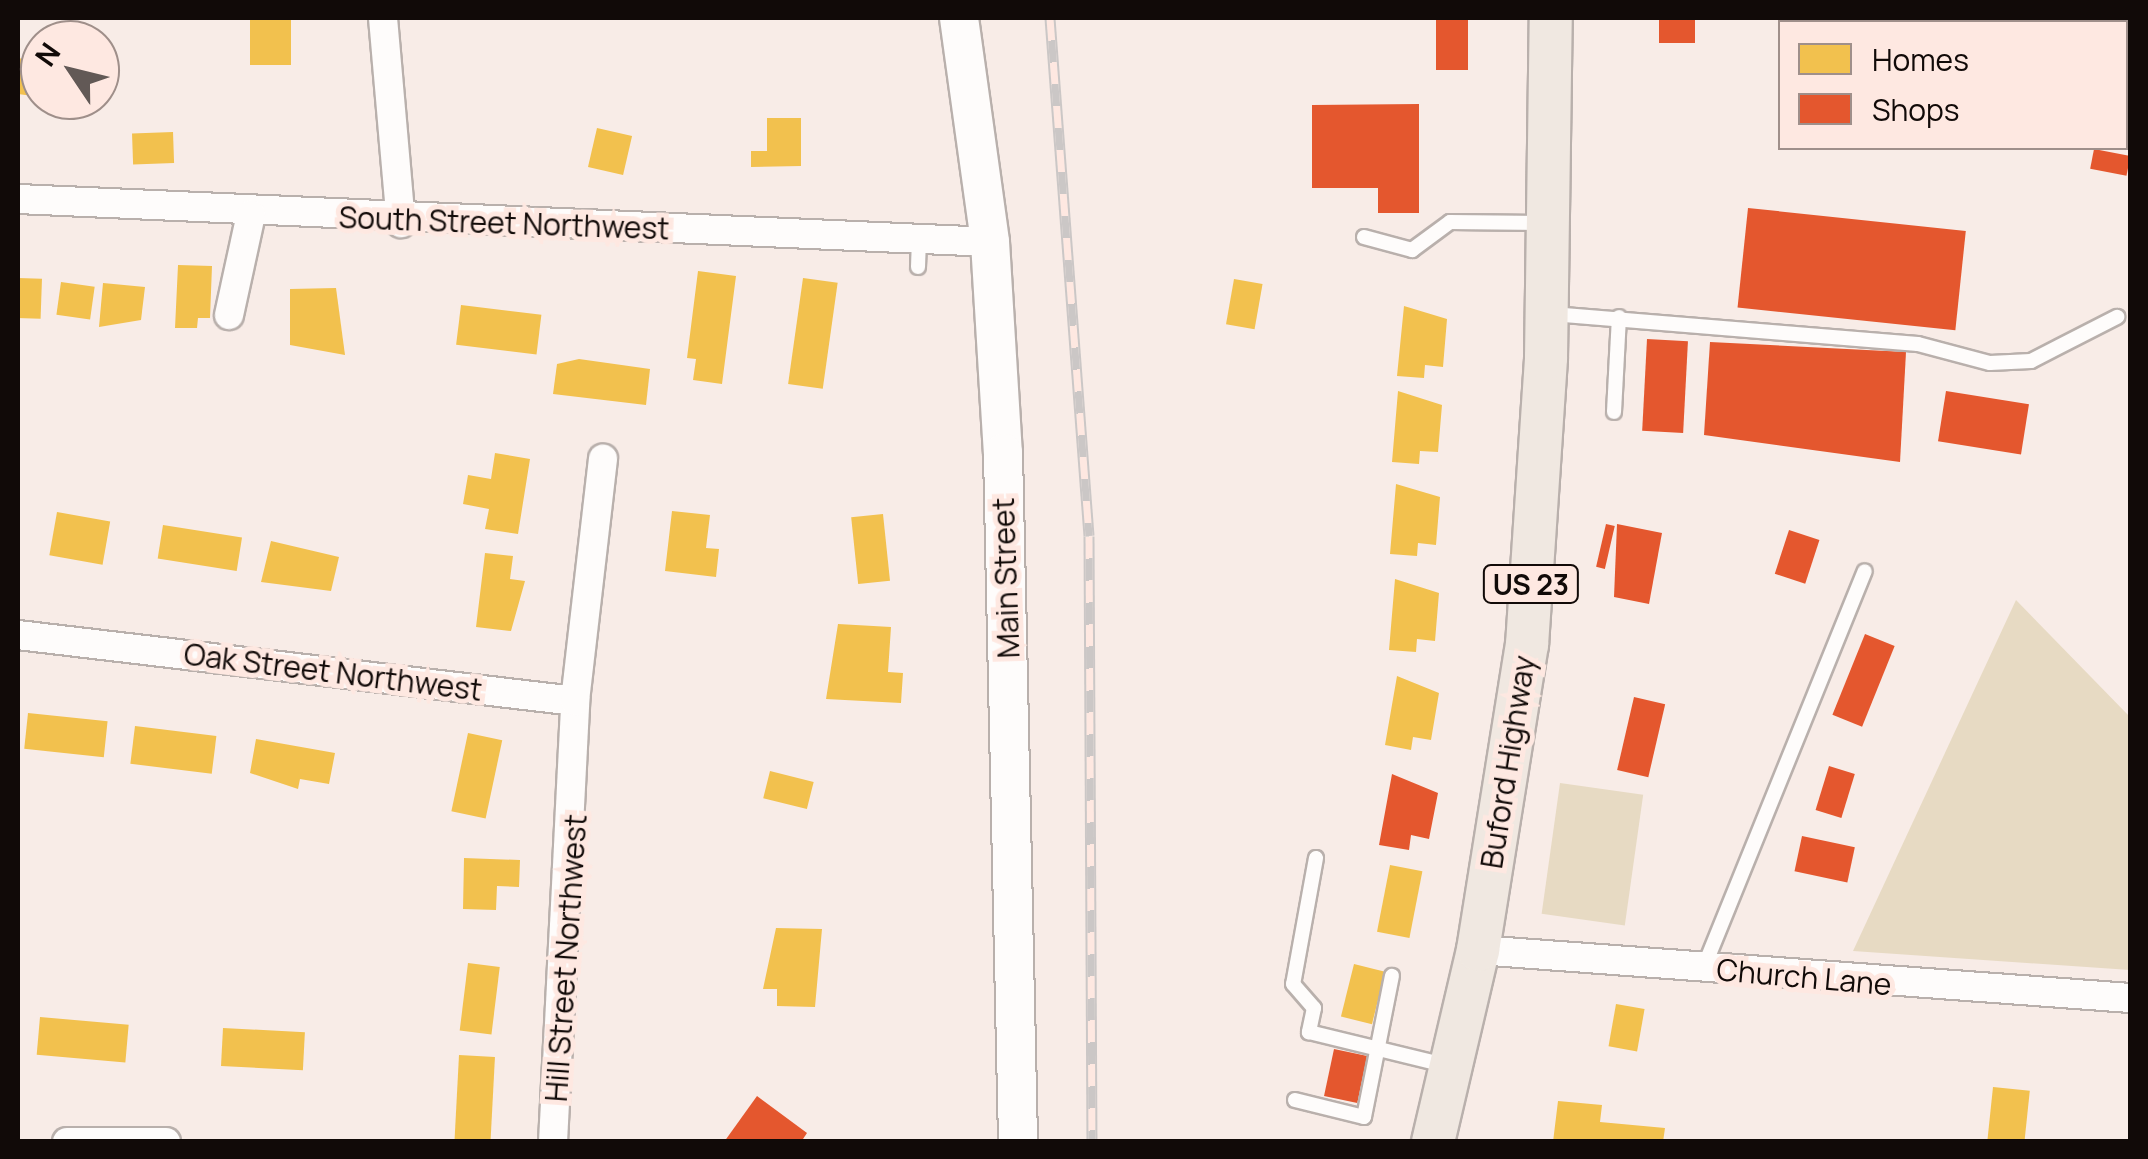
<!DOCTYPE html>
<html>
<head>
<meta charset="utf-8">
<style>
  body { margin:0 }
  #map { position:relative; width:2148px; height:1159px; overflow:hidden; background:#f8ece7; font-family:Manrope,sans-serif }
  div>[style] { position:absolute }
  .green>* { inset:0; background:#e7dac3; transform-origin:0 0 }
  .homes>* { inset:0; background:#f2c14e; transform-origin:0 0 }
  .shops>* { inset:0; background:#e4572e; transform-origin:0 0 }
  .roads { filter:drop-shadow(2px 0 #b9b0ac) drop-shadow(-2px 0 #b9b0ac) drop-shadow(0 2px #b9b0ac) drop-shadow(0 -2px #b9b0ac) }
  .lane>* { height:14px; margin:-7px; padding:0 7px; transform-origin:7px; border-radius:7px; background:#fefcfb }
  .street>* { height:28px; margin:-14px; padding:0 14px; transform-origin:14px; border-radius:14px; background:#fefcfb }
  .secondary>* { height:38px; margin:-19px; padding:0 19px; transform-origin:19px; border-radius:19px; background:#fefcfb }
  .primary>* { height:42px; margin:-21px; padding:0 21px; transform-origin:21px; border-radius:21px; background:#f0e8e1 }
  .rail>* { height:11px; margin-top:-5.5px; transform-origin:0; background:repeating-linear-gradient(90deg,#fee8e1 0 22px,#cbc7c6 0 44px); box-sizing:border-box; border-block:2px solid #cbc7c6 }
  span { translate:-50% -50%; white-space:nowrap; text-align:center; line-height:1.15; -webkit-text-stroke:10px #fee8e1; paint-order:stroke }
  .shield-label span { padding:2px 8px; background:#fee8e1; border:2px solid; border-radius:8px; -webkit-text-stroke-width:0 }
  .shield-label { font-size:28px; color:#110a08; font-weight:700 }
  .street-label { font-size:30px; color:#110a08 }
  .frame { position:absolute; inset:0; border:20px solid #110a08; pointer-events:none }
  .legend { position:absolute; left:1778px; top:20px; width:350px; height:130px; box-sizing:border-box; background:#fee8e1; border:2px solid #9f8f8a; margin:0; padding:12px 18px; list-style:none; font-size:30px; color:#110a08 }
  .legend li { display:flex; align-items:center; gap:20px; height:50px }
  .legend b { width:50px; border:2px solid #9f8f8a }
  .north { position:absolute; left:20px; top:20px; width:100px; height:100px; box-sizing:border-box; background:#fee8e1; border:2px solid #9f8f8a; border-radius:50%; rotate:305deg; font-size:28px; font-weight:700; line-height:40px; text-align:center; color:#110a08 }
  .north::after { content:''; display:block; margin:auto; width:35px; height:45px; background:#625956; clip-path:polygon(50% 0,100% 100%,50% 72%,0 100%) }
</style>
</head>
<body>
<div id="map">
  <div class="green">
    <div style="clip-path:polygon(2016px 600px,2130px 717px,2130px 970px,1853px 951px)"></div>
    <div style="left:1560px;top:783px;width:84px;height:132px;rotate:8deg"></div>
  </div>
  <div class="homes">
    <div style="left:250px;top:18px;width:41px;height:47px"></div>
    <div style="clip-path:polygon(18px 58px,40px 62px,40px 97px,18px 94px)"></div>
    <div style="clip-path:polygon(767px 118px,801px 118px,801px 166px,751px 167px,751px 151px,767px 151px)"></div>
    <div style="left:597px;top:128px;width:36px;height:40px;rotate:13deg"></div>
    <div style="left:173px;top:132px;width:31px;height:41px;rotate:88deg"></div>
    <div style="clip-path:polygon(178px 265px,212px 266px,210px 318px,198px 318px,197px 328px,175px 328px)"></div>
    <div style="clip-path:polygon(698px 271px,736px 276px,722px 384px,693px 380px,696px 359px,687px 358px)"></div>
    <div style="left:18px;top:278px;width:24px;height:40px;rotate:2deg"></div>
    <div style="left:803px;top:278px;width:35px;height:107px;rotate:8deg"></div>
    <div style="left:1234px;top:279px;width:29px;height:46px;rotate:10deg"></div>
    <div style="left:61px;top:282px;width:34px;height:33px;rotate:8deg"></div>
    <div style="clip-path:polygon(103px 283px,145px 287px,141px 320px,99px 327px)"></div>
    <div style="clip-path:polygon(336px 288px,345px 355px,290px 345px,290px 289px)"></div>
    <div style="left:461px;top:305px;width:81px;height:40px;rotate:7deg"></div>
    <div style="clip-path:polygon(1404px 306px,1447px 319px,1443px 367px,1425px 365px,1424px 378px,1397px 376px)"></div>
    <div style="clip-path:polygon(579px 359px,650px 369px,646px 405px,553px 394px,557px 364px)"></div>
    <div style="clip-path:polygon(1398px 391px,1442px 405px,1438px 452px,1420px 451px,1419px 464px,1392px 462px)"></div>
    <div style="clip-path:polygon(495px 453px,530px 459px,518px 534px,485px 529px,489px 509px,463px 504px,468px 475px,491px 479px)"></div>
    <div style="clip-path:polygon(1396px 484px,1440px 497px,1436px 545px,1418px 543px,1417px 556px,1390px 554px)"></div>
    <div style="clip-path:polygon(672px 511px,710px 515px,706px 548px,719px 549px,716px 577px,665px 571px)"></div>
    <div style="left:57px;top:512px;width:54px;height:44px;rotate:10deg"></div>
    <div style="left:883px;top:514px;width:67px;height:32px;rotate:84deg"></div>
    <div style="left:163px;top:525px;width:80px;height:34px;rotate:9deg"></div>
    <div style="clip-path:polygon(271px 541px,339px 557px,331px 591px,261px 582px)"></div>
    <div style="clip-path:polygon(485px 553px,513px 556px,510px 579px,525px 581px,511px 631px,476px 627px)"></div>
    <div style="clip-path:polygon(1395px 579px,1439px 593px,1435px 641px,1417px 639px,1416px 652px,1389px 650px)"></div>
    <div style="clip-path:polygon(838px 624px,891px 627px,888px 672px,903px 673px,901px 703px,826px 699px)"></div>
    <div style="clip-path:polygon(1397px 676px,1439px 693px,1431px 740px,1413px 737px,1411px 750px,1385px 745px)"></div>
    <div style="left:28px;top:713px;width:80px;height:36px;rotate:6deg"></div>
    <div style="left:135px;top:726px;width:82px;height:38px;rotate:7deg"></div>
    <div style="left:468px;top:733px;width:35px;height:80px;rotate:12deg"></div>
    <div style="clip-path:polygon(256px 739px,335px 753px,329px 784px,300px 779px,298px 789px,250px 773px)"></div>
    <div style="left:770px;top:771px;width:45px;height:28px;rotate:14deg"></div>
    <div style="clip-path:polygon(464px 858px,520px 860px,519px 887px,497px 886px,496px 910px,463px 909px)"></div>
    <div style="left:1390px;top:865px;width:33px;height:68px;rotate:11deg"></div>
    <div style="clip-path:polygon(776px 928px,822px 929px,815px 1007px,777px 1006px,777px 989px,763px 989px)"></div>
    <div style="left:468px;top:963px;width:32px;height:68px;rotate:7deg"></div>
    <div style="left:1354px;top:964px;width:32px;height:54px;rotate:14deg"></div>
    <div style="left:1616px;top:1004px;width:29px;height:43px;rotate:10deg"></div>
    <div style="left:40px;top:1017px;width:89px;height:38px;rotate:5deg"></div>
    <div style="left:223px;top:1028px;width:82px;height:38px;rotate:3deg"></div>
    <div style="left:459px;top:1055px;width:36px;height:84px;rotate:3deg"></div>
    <div style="left:1993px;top:1087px;width:37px;height:55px;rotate:6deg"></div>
    <div style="clip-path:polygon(1558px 1101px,1602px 1105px,1600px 1122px,1665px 1128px,1663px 1142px,1553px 1142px)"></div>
  </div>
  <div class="shops">
    <div style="left:1436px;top:18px;width:32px;height:52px"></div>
    <div style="left:1659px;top:18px;width:36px;height:25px"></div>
    <div style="clip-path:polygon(2113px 18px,2130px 18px,2130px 34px,2126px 22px)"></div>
    <div style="left:2126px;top:41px;width:4px;height:21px;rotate:14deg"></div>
    <div style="left:2126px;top:69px;width:4px;height:21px;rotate:14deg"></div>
    <div style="left:2126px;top:99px;width:4px;height:22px"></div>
    <div style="clip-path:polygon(1419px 104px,1419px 213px,1378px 213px,1378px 188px,1312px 188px,1312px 105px)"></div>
    <div style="left:2126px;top:127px;width:4px;height:22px;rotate:14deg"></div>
    <div style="left:2094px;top:149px;width:37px;height:20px;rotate:11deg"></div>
    <div style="left:1748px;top:208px;width:219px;height:100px;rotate:6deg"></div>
    <div style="left:1647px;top:339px;width:41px;height:92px;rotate:3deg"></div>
    <div style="clip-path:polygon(1710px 342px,1906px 352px,1900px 462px,1704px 435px)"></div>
    <div style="left:1946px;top:391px;width:84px;height:51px;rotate:9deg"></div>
    <div style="left:1606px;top:524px;width:9px;height:44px;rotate:13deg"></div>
    <div style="clip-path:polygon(1617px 524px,1662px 533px,1649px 604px,1614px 597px)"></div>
    <div style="left:1789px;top:530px;width:32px;height:46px;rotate:18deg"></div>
    <div style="left:1865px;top:634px;width:32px;height:87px;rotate:22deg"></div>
    <div style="left:1634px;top:697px;width:32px;height:75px;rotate:13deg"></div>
    <div style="left:1829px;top:766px;width:27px;height:46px;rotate:17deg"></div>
    <div style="clip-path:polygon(1392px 774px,1438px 793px,1429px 839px,1411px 835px,1409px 850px,1379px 845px)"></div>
    <div style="left:1802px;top:836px;width:54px;height:36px;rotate:12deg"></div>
    <div style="left:1334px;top:1049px;width:34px;height:48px;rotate:12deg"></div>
    <div style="clip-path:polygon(757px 1096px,807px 1133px,801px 1142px,724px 1142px)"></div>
  </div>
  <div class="roads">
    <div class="lane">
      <div style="left:1364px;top:237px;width:50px;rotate:15.2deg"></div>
      <div style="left:1412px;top:250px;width:47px;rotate:-36.4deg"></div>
      <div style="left:1450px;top:222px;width:92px;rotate:0.6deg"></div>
      <div style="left:918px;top:267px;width:28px;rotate:-88deg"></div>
      <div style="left:1552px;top:314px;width:367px;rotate:4.7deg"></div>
      <div style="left:1918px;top:344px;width:74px;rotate:14.8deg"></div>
      <div style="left:1990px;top:363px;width:41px;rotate:-2.8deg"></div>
      <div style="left:2031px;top:361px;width:97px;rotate:-27.1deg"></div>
      <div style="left:1614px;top:412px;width:95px;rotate:-87deg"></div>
      <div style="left:1316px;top:858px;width:128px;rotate:100.3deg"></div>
      <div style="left:1293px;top:984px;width:32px;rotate:49deg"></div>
      <div style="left:1314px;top:1008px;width:25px;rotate:102deg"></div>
      <div style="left:1309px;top:1032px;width:139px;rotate:13.7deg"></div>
      <div style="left:1704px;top:967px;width:427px;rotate:-67.9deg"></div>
      <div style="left:1295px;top:1100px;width:71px;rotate:13.8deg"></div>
      <div style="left:1364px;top:1117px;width:144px;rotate:-78.8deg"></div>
    </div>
    <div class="street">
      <div style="left:383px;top:18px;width:206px;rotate:85deg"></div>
      <div style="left:18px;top:199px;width:973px;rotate:2.53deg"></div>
      <div style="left:229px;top:315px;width:103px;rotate:-77.7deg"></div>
      <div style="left:18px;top:635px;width:561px;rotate:6.76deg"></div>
      <div style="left:1478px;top:950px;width:654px;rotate:4.21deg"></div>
      <div style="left:67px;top:1142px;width:99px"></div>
      <div style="left:553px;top:1142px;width:442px;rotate:-87.1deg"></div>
      <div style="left:575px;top:701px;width:244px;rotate:-83.4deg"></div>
    </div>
    <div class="secondary">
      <div style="left:959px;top:18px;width:226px;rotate:82.1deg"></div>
      <div style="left:990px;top:242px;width:211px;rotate:86.5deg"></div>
      <div style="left:1003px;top:453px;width:689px;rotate:88.75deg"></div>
    </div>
    <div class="primary">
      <div style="left:1433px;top:1142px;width:197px;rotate:-76.8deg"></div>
      <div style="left:1478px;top:950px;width:309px;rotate:-80.9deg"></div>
      <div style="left:1527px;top:645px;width:288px;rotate:-86.2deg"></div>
      <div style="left:1546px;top:358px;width:340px;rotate:-89.2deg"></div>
    </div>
  </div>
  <div class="rail">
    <div style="left:1050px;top:18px;width:519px;rotate:85.69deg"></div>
    <div style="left:1089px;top:536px;width:606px;rotate:89.72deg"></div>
  </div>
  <div class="shield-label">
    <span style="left:1531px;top:584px">US 23</span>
  </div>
  <div class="street-label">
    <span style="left:504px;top:223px;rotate:2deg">South Street Northwest</span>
    <span style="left:1006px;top:578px;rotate:-92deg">Main Street</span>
    <span style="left:333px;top:672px;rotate:7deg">Oak Street Northwest</span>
    <span style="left:1508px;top:762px;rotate:-81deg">Buford Highway</span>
    <span style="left:566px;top:958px;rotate:-86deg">Hill Street Northwest</span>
    <span style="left:1804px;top:977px;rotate:5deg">Church Lane</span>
  </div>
  <div class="frame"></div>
  <ul class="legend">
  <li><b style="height:28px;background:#f2c14e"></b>Homes</li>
  <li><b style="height:28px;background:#e4572e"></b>Shops</li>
  </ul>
  <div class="north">N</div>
</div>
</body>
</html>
